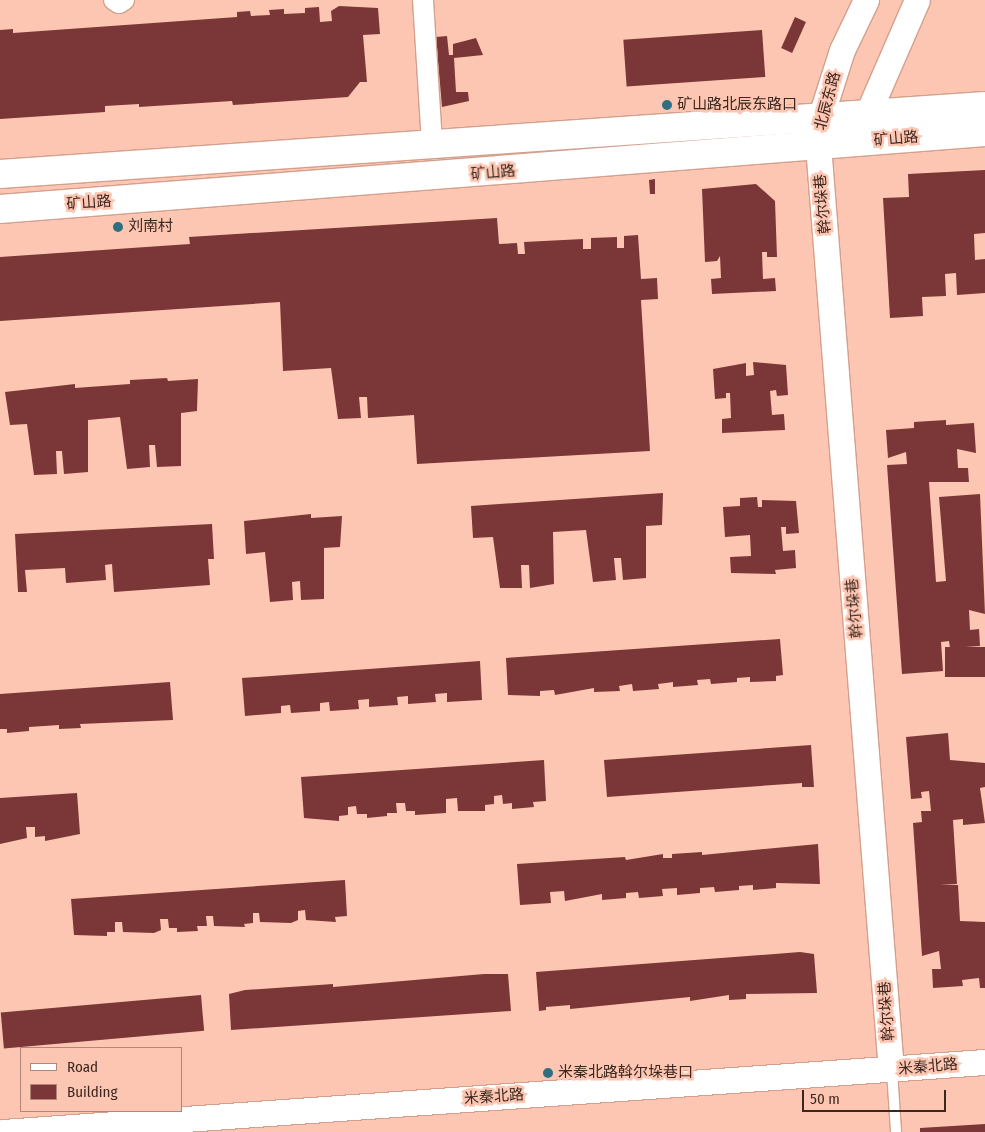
<!DOCTYPE html>
<html>
<head>
<meta charset="utf-8">
<style>
  body { margin:0 }
  #map { position:relative; width:985px; height:1132px; overflow:hidden; background:#fdc6b2; font-family:"Fira Sans Condensed","Noto Sans SC",sans-serif }
  div>[style] { position:absolute }
  .building>* { inset:0; background:#7b3637; transform-origin:0 0 }
  .roads { filter:drop-shadow(1px 0 #d49f8c) drop-shadow(-1px 0 #d49f8c) drop-shadow(0 1px #d49f8c) drop-shadow(0 -1px #d49f8c) }
  .service>* { height:10px; margin:-5px; padding:0 5px; transform-origin:5px; border-radius:5px; background:#fff }
  .minor>* { height:20px; margin:-10px; padding:0 10px; transform-origin:10px; border-radius:10px; background:#fff }
  .tertiary>* { height:25px; margin:-12.5px; padding:0 12.5px; transform-origin:12.5px; border-radius:12.5px; background:#fff }
  .secondary>* { height:28px; margin:-14px; padding:0 14px; transform-origin:14px; border-radius:14px; background:#fff }
  .dots>* { width:14px; height:14px; translate:-50% -50%; box-sizing:border-box; border:2px solid #fdc6b2; border-radius:50% }
  span { translate:-50% -50%; white-space:nowrap; text-align:center; line-height:1.15; -webkit-text-stroke:5px #fdc6b2; paint-order:stroke }
  .street-label { font-size:15px; color:#3b271f }
  .poi-label { font-size:15px; color:#3b271f }
  .left { translate:0 -50%; text-align:left }
  .legend { position:absolute; left:20px; top:1047px; width:162px; height:65px; box-sizing:border-box; background:#fdc6b2; border:1px solid #af8677; margin:0; padding:6px 9px; list-style:none; font-size:15px; color:#3b271f }
  .legend li { display:flex; align-items:center; gap:10px; height:25px }
  .legend b { width:25px; border:1px solid #af8677 }
  .scale { position:absolute; left:802px; top:1090px; width:144px; height:22px; box-sizing:border-box; border:2px solid #3b271f; border-top:0; padding-left:6px; font-size:15px; line-height:18px; white-space:nowrap; color:#3b271f; -webkit-text-stroke:4px #fdc6b2; paint-order:stroke }
</style>
</head>
<body>
<div id="map">
  <div class="building">
    <div style="clip-path:polygon(339px 6px,378px 8px,380px 34px,363px 35px,367px 82px,360px 82px,348px 97px,233px 105px,232px 101px,139px 107px,139px 104px,105px 106px,105px 112px,0 119px,0 30px,13px 29px,13px 33px,237px 17px,237px 12px,250px 11px,251px 16px,270px 15px,269px 10px,284px 9px,284px 14px,305px 13px,305px 8px,319px 7px,320px 22px,332px 21px,331px 11px)"></div>
    <div style="left:795px;top:17px;width:12px;height:34px;rotate:24deg"></div>
    <div style="left:762px;top:30px;width:47px;height:139px;rotate:86deg"></div>
    <div style="clip-path:polygon(447px 36px,449px 55px,453px 55px,453px 44px,476px 38px,483px 55px,454px 58px,456px 92px,468px 92px,469px 101px,442px 107px,436px 37px)"></div>
    <div style="clip-path:polygon(985px 170px,985px 233px,974px 234px,975px 260px,985px 259px,985px 293px,957px 295px,956px 273px,945px 274px,946px 296px,922px 297px,923px 316px,890px 318px,883px 198px,909px 197px,908px 174px)"></div>
    <div style="clip-path:polygon(655px 179px,655px 194px,650px 194px,649px 180px)"></div>
    <div style="clip-path:polygon(756px 184px,775px 201px,777px 257px,767px 257px,767px 252px,762px 252px,763px 279px,775px 278px,776px 291px,712px 294px,711px 279px,721px 278px,720px 256px,717px 261px,705px 262px,702px 189px)"></div>
    <div style="clip-path:polygon(497px 218px,499px 244px,517px 243px,518px 254px,525px 254px,524px 242px,583px 239px,583px 249px,591px 249px,591px 238px,617px 237px,617px 248px,624px 248px,624px 236px,638px 235px,641px 279px,657px 278px,658px 299px,641px 300px,650px 451px,417px 464px,414px 415px,368px 418px,367px 397px,359px 397px,361px 418px,338px 419px,331px 368px,283px 371px,280px 302px,0 321px,0 257px,190px 244px,189px 237px)"></div>
    <div style="clip-path:polygon(753px 362px,786px 365px,788px 395px,777px 396px,776px 390px,770px 391px,772px 415px,784px 414px,785px 430px,722px 433px,722px 419px,731px 418px,730px 393px,726px 393px,726px 398px,715px 399px,713px 369px,746px 363px,746px 376px,754px 375px)"></div>
    <div style="clip-path:polygon(167px 378px,168px 381px,198px 379px,197px 411px,181px 413px,181px 466px,157px 467px,155px 445px,149px 445px,150px 467px,127px 469px,120px 417px,88px 420px,88px 472px,64px 474px,62px 451px,56px 451px,57px 474px,34px 475px,27px 424px,10px 425px,5px 392px,75px 384px,75px 388px,130px 384px,130px 380px)"></div>
    <div style="clip-path:polygon(946px 420px,946px 425px,974px 423px,976px 453px,957px 449px,958px 468px,968px 468px,969px 482px,929px 482px,936px 582px,946px 581px,939px 497px,980px 494px,985px 614px,969px 610px,970px 630px,979px 629px,980px 646px,950px 648px,949px 641px,941px 642px,943px 671px,902px 674px,887px 465px,907px 464px,906px 452px,888px 458px,886px 430px,914px 428px,914px 422px)"></div>
    <div style="clip-path:polygon(663px 493px,662px 525px,646px 526px,646px 578px,623px 580px,621px 558px,614px 558px,616px 580px,593px 582px,586px 530px,553px 532px,554px 584px,530px 588px,529px 565px,521px 565px,522px 588px,500px 588px,493px 537px,473px 538px,471px 506px)"></div>
    <div style="clip-path:polygon(757px 497px,758px 507px,762px 507px,762px 500px,796px 501px,799px 533px,786px 534px,786px 527px,781px 527px,783px 551px,795px 550px,796px 568px,775px 570px,776px 574px,731px 573px,730px 557px,751px 556px,750px 535px,725px 537px,723px 507px,740px 506px,740px 498px)"></div>
    <div style="clip-path:polygon(311px 514px,311px 518px,342px 516px,340px 547px,324px 548px,324px 599px,301px 600px,300px 581px,292px 582px,293px 600px,270px 602px,265px 552px,246px 554px,244px 521px)"></div>
    <div style="clip-path:polygon(212px 524px,214px 559px,208px 559px,210px 585px,114px 592px,112px 564px,105px 565px,106px 580px,66px 583px,65px 568px,25px 570px,27px 592px,18px 592px,15px 534px)"></div>
    <div style="clip-path:polygon(780px 639px,783px 675px,776px 676px,776px 681px,750px 682px,750px 677px,737px 678px,737px 682px,711px 684px,710px 679px,697px 680px,698px 685px,673px 687px,673px 682px,666px 683px,658px 684px,659px 689px,633px 691px,632px 684px,619px 686px,620px 691px,594px 692px,594px 688px,555px 695px,554px 690px,540px 691px,540px 696px,508px 695px,506px 658px)"></div>
    <div style="left:985px;top:647px;width:30px;height:40px;rotate:90deg"></div>
    <div style="clip-path:polygon(480px 661px,482px 700px,447px 702px,447px 693px,435px 694px,436px 702px,408px 704px,408px 696px,397px 697px,398px 705px,369px 707px,369px 699px,358px 700px,359px 709px,330px 711px,329px 702px,320px 703px,320px 711px,291px 713px,290px 705px,281px 706px,281px 713px,245px 716px,242px 678px)"></div>
    <div style="clip-path:polygon(170px 682px,173px 720px,80px 724px,81px 728px,59px 729px,59px 725px,29px 727px,29px 731px,7px 733px,7px 729px,0 729px,0 694px)"></div>
    <div style="clip-path:polygon(948px 733px,950px 760px,985px 763px,985px 787px,980px 788px,985px 823px,963px 825px,963px 819px,953px 820px,957px 884px,940px 885px,958px 885px,960px 921px,985px 922px,985px 988px,980px 988px,979px 978px,962px 980px,963px 986px,933px 988px,932px 969px,941px 969px,939px 951px,922px 956px,913px 823px,922px 822px,921px 811px,931px 811px,929px 791px,921px 792px,922px 798px,911px 799px,906px 737px)"></div>
    <div style="clip-path:polygon(811px 745px,814px 787px,802px 787px,802px 783px,607px 797px,604px 760px)"></div>
    <div style="clip-path:polygon(544px 760px,546px 801px,533px 802px,534px 807px,512px 809px,512px 803px,503px 804px,502px 795px,494px 796px,494px 804px,485px 805px,485px 811px,458px 811px,457px 798px,446px 799px,446px 813px,415px 815px,415px 811px,406px 811px,405px 803px,396px 803px,397px 813px,387px 813px,387px 816px,367px 818px,367px 814px,357px 814px,356px 806px,348px 807px,348px 815px,339px 816px,339px 821px,304px 818px,301px 777px)"></div>
    <div style="clip-path:polygon(77px 793px,80px 834px,45px 841px,45px 836px,35px 837px,35px 827px,26px 827px,27px 838px,0 844px,0 798px)"></div>
    <div style="clip-path:polygon(818px 844px,820px 884px,776px 883px,776px 888px,753px 890px,753px 885px,739px 886px,739px 890px,715px 892px,714px 887px,700px 888px,700px 893px,677px 895px,677px 888px,662px 889px,663px 896px,639px 898px,638px 892px,626px 893px,626px 898px,602px 900px,602px 894px,565px 901px,564px 891px,550px 892px,551px 903px,520px 905px,517px 864px,625px 857px,626px 860px,663px 854px,663px 858px,672px 858px,672px 854px,702px 852px,702px 855px)"></div>
    <div style="clip-path:polygon(345px 880px,347px 916px,335px 917px,336px 922px,306px 920px,305px 910px,298px 911px,298px 920px,291px 923px,260px 922px,259px 913px,253px 913px,253px 923px,244px 924px,245px 927px,214px 926px,213px 916px,206px 916px,207px 926px,197px 926px,198px 931px,177px 932px,177px 928px,169px 928px,168px 919px,160px 919px,161px 930px,154px 933px,123px 932px,122px 922px,115px 922px,115px 932px,107px 932px,107px 936px,74px 935px,71px 899px)"></div>
    <div style="clip-path:polygon(800px 952px,814px 954px,817px 993px,746px 994px,746px 999px,729px 1000px,729px 995px,690px 1001px,690px 997px,570px 1009px,570px 1005px,546px 1007px,546px 1010px,539px 1011px,536px 972px)"></div>
    <div style="clip-path:polygon(484px 974px,508px 974px,511px 1011px,231px 1030px,229px 994px,245px 990px,333px 984px,333px 987px)"></div>
    <div style="left:201px;top:995px;width:36px;height:201px;rotate:85deg"></div>
    <div style="clip-path:polygon(985px 1124px,985px 1132px,920px 1132px,920px 1128px)"></div>
  </div>
  <div class="roads">
    <div class="service">
      <div style="left:892px;top:1071px;width:61px;rotate:86.2deg"></div>
    </div>
    <div class="minor">
      <div style="left:114px;top:0;width:6px;rotate:31deg"></div>
      <div style="left:119px;top:3px;width:6px;rotate:-31deg"></div>
      <div style="left:423px;top:0;width:145px;rotate:86.4deg"></div>
    </div>
    <div class="tertiary">
      <div style="left:866px;top:0;width:55px;rotate:115.6deg"></div>
      <div style="left:842px;top:50px;width:72px;rotate:107.7deg"></div>
      <div style="left:820px;top:119px;width:26px;rotate:94deg"></div>
      <div style="left:818px;top:145px;width:928px;rotate:85.49deg"></div>
      <div style="left:852px;top:124px;width:17px;rotate:-31deg"></div>
      <div style="left:867px;top:115px;width:125px;rotate:-66.5deg"></div>
      <div style="left:3px;top:1132px;width:984px;rotate:-4.08deg"></div>
    </div>
    <div class="secondary">
      <div style="left:0;top:174px;width:987px;rotate:-3.95deg"></div>
      <div style="left:0;top:209px;width:988px;rotate:-4.47deg"></div>
    </div>
  </div>
  <div class="dots">
    <div style="left:667px;top:105px;background:#2f6f83"></div>
    <div style="left:118px;top:227px;background:#2f6f83"></div>
    <div style="left:548px;top:1073px;background:#2f6f83"></div>
  </div>
  <div class="street-label">
    <span style="left:828px;top:101px;rotate:-75deg">北辰东路</span>
    <span style="left:896px;top:139px;rotate:-5deg">矿山路</span>
    <span style="left:493px;top:173px;rotate:-5deg">矿山路</span>
    <span style="left:89px;top:203px;rotate:-4deg">矿山路</span>
    <span style="left:823px;top:204px;rotate:-95deg">幹尔垛巷</span>
    <span style="left:855px;top:608px;rotate:-95deg">幹尔垛巷</span>
    <span style="left:887px;top:1011px;rotate:-94deg">幹尔垛巷</span>
    <span style="left:928px;top:1067px;rotate:-5deg">米秦北路</span>
    <span style="left:494px;top:1097px;rotate:-4deg">米秦北路</span>
  </div>
  <div class="poi-label">
    <span class="left" style="left:677px;top:105px">矿山路北辰东路口</span>
    <span class="left" style="left:128px;top:227px">刘南村</span>
    <span class="left" style="left:558px;top:1073px">米秦北路斡尔垛巷口</span>
  </div>
  <ul class="legend">
  <li><b style="height:6px;background:#fff"></b>Road</li>
  <li><b style="height:14px;background:#7b3637"></b>Building</li>
  </ul>
  <div class="scale">50 m</div>
</div>
</body>
</html>
